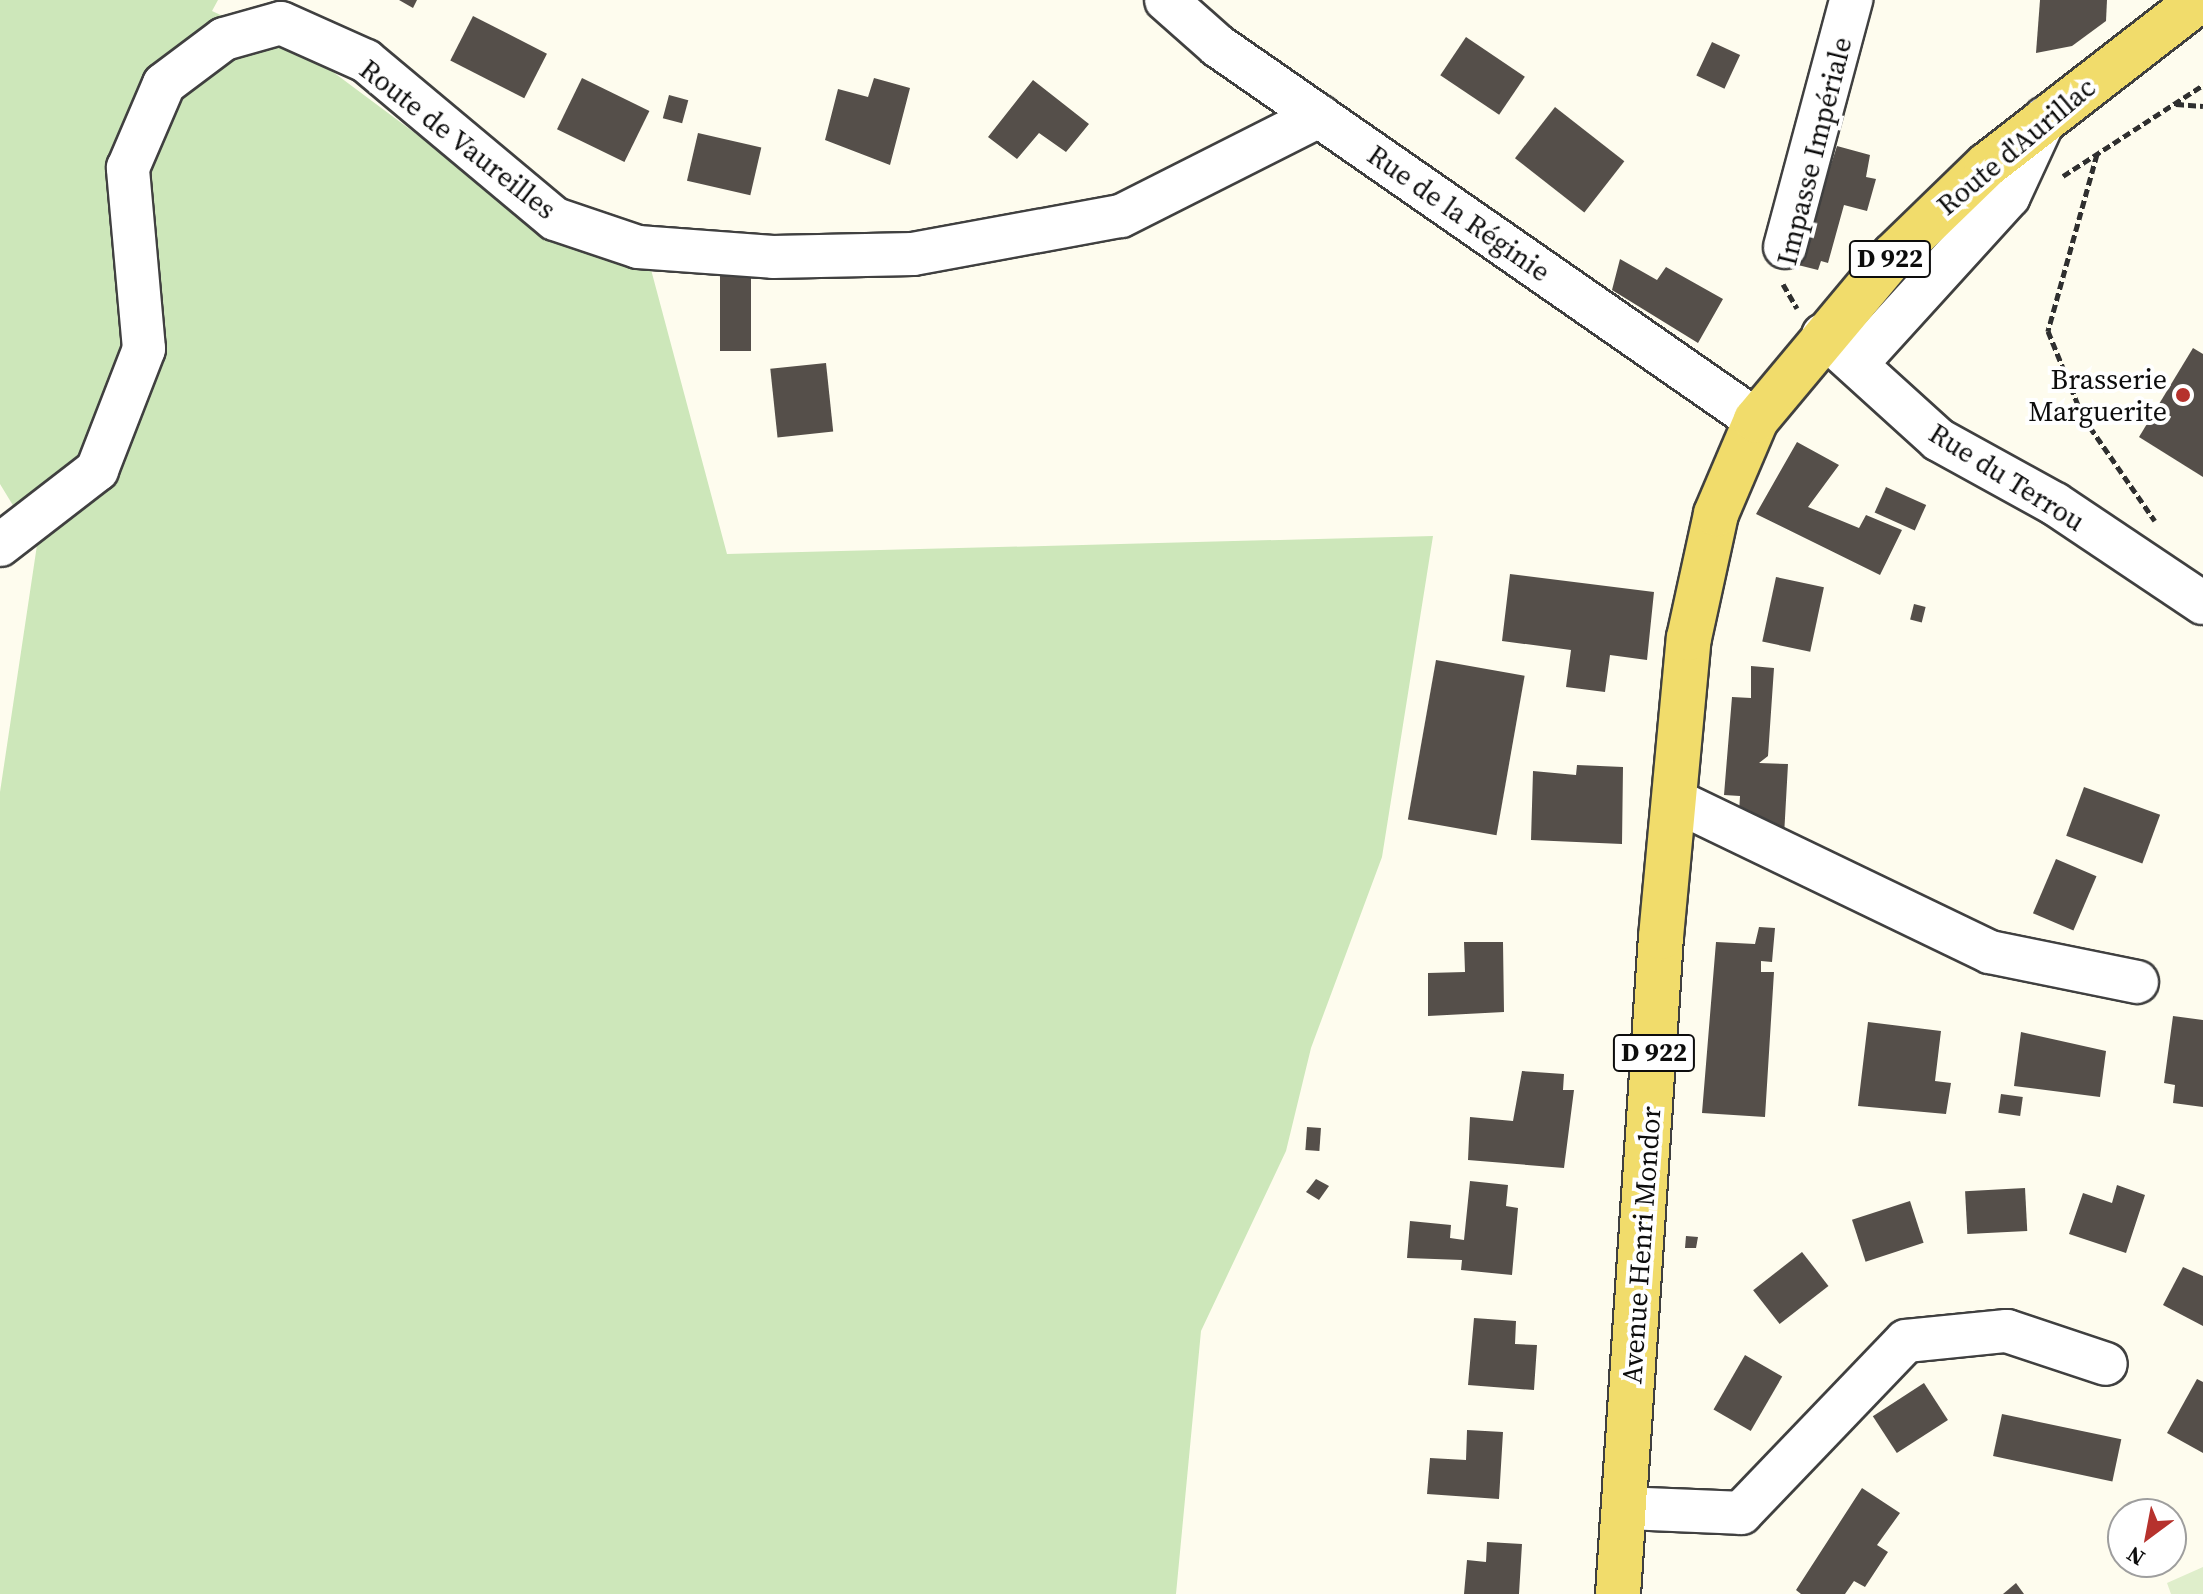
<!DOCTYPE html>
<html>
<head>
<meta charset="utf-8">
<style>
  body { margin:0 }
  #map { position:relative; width:2203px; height:1594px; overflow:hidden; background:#fefcee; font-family:"Source Serif 4",serif }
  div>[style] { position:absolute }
  .green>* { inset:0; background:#cde7ba }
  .pitch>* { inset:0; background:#dfeecb }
  .building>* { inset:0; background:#554f4a; transform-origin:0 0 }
  .path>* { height:5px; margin-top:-2.5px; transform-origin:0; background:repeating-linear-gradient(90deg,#2f2f2f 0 8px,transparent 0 12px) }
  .roads { filter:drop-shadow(2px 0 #404040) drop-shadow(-2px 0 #404040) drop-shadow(0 2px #404040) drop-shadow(0 -2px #404040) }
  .minor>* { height:42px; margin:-21px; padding:0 21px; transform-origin:21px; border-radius:21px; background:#fff }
  .primary>* { height:44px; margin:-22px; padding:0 22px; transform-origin:22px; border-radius:22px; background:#f1dc6b }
  .dots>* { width:22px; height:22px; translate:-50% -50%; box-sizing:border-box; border:4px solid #fff; border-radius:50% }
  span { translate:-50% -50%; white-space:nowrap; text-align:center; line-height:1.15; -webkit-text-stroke:8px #fff; paint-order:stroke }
  .shield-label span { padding:2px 6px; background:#fff; border:2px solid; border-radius:6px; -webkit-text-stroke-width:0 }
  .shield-label { font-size:26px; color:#0d0d0d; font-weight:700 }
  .street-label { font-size:28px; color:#0d0d0d }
  .poi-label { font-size:28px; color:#0d0d0d }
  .right { translate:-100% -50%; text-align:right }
  .north { position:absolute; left:2107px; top:1498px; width:80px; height:80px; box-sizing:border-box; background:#fff; border:2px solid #9e9e9e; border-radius:50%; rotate:212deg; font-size:22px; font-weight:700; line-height:32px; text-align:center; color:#0d0d0d }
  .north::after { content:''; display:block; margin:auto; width:28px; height:36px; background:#b6322d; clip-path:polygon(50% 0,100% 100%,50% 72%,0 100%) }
</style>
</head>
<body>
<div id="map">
  <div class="green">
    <div style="clip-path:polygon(0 0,218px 0,212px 11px,317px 60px,542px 228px,649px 262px,727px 554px,1433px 536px,1382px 857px,1311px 1048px,1286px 1151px,1201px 1331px,1176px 1594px,0 1594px,0 792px,37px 545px,0 484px)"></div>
  </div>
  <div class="pitch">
    <div style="clip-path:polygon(2203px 1567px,2203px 1594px,2171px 1594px,2167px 1583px)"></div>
  </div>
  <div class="building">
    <div style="clip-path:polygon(399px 0,417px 0,413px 8px)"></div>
    <div style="clip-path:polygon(2040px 0,2107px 0,2106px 21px,2072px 46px,2036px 53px)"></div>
    <div style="left:473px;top:16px;width:83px;height:50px;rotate:27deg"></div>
    <div style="left:1466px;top:37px;width:71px;height:46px;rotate:34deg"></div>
    <div style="left:1712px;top:42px;width:31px;height:37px;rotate:25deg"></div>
    <div style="left:582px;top:78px;width:75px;height:57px;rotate:26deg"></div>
    <div style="clip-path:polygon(874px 78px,910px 88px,890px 165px,825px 140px,838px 89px,868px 97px)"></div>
    <div style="clip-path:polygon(1033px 80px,1089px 124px,1066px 152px,1039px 133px,1017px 159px,988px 137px)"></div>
    <div style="left:669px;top:95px;width:20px;height:24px;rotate:15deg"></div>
    <div style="left:1555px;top:107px;width:88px;height:65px;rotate:38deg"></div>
    <div style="left:698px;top:133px;width:65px;height:49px;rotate:13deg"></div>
    <div style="clip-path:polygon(1837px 146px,1870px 155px,1866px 177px,1876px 179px,1867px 211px,1844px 205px,1828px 263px,1821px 261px,1818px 270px,1798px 265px)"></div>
    <div style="clip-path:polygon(1620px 259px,1657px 280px,1666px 267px,1723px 299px,1698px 343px,1612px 290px)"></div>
    <div style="left:720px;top:269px;width:31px;height:82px"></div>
    <div style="clip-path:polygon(2193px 348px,2203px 354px,2203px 477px,2139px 437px)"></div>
    <div style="left:826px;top:363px;width:69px;height:56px;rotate:84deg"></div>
    <div style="clip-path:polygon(1797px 442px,1839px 465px,1808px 507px,1859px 528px,1866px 515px,1902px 530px,1880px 575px,1756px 514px)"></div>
    <div style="left:1886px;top:487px;width:44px;height:28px;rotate:24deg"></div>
    <div style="clip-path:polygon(1510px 574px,1654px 592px,1647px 660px,1610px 655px,1605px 692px,1566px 687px,1571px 650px,1502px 641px)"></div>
    <div style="left:1776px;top:577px;width:49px;height:66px;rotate:12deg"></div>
    <div style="left:1914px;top:604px;width:12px;height:16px;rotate:14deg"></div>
    <div style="left:1436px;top:660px;width:90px;height:162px;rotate:10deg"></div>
    <div style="clip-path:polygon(1751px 666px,1774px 668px,1768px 756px,1759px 763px,1788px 764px,1784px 836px,1739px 813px,1740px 796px,1724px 795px,1732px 697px,1751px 698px)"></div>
    <div style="clip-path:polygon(1577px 765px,1623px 767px,1622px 844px,1531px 840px,1533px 771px,1576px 775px)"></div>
    <div style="left:2084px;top:787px;width:81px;height:52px;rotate:20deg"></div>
    <div style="left:2056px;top:859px;width:44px;height:59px;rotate:23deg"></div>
    <div style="clip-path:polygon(1759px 927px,1775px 928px,1772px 962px,1761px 961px,1761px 972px,1774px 972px,1765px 1117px,1702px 1113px,1716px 942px,1755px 944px)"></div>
    <div style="clip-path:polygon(1464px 942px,1503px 942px,1504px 1012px,1428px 1016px,1428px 973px,1465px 972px)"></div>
    <div style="clip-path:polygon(2173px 1016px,2203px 1020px,2203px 1107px,2173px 1103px,2175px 1085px,2164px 1083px)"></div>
    <div style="clip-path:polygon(1868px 1022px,1941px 1031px,1935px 1081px,1951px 1083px,1946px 1114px,1858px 1106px)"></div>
    <div style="clip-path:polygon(2021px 1032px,2106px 1051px,2100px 1097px,2014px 1086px)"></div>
    <div style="clip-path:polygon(1522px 1071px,1564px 1074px,1563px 1090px,1574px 1090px,1564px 1168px,1468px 1160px,1470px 1117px,1513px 1121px)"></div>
    <div style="left:2001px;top:1094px;width:22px;height:19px;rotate:8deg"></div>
    <div style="left:1307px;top:1127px;width:14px;height:23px;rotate:4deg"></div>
    <div style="clip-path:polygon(1316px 1179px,1329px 1186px,1319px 1200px,1306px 1192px)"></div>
    <div style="clip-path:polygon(1470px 1181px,1508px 1185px,1506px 1206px,1518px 1208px,1512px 1275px,1461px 1270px,1462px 1260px,1407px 1258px,1410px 1221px,1451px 1225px,1450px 1238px,1464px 1240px)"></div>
    <div style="clip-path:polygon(2117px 1185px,2145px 1195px,2126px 1253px,2069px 1234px,2083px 1193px,2112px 1203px)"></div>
    <div style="left:2025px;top:1188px;width:43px;height:60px;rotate:87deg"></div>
    <div style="left:1910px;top:1201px;width:44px;height:61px;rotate:72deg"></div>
    <div style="clip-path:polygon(1686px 1236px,1698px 1237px,1696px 1248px,1685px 1248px)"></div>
    <div style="left:1802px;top:1252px;width:43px;height:62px;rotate:52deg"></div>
    <div style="clip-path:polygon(2183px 1267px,2203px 1276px,2203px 1326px,2163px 1305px)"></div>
    <div style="clip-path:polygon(1474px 1318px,1516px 1321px,1515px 1344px,1537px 1345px,1534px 1390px,1468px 1385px)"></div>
    <div style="left:1745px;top:1355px;width:43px;height:63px;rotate:30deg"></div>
    <div style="clip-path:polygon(2197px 1379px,2203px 1382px,2203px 1453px,2167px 1433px)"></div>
    <div style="left:1924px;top:1383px;width:44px;height:61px;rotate:57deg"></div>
    <div style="left:2002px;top:1414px;width:122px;height:43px;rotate:12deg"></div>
    <div style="clip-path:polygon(1467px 1430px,1503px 1432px,1499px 1499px,1427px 1494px,1430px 1458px,1466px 1460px)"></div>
    <div style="clip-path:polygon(1862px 1488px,1900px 1513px,1877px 1545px,1888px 1552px,1865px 1587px,1854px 1581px,1845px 1594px,1801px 1594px,1796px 1590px)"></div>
    <div style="clip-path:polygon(1487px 1542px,1522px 1544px,1519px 1594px,1464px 1594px,1467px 1560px,1486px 1562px)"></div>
    <div style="clip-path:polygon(2016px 1583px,2024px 1594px,2003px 1594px)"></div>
  </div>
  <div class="path">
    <div style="left:2176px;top:104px;width:27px;rotate:4deg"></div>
    <div style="left:2097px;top:154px;width:184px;rotate:105.5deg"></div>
    <div style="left:2048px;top:331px;width:93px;rotate:67.9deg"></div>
    <div style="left:2083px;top:417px;width:126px;rotate:55.3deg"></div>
    <div style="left:2063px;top:176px;width:167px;rotate:-33deg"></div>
    <div style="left:1783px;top:284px;width:28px;rotate:60deg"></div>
  </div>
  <div class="roads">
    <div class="minor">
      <div style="left:1166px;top:0;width:69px;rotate:41.5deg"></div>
      <div style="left:1218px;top:46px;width:655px;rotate:34.81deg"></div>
      <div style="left:1785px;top:247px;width:256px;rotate:-75deg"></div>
      <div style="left:1823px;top:335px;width:156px;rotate:42.2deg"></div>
      <div style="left:1939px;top:440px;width:132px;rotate:28.9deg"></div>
      <div style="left:2055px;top:504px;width:178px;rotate:33.8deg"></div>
      <div style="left:1858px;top:362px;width:224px;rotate:-47.7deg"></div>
      <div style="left:2009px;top:196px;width:86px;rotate:-65.2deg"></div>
      <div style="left:0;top:545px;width:123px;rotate:-37.7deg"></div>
      <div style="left:97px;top:470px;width:130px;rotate:-68.8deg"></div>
      <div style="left:144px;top:349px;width:182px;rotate:-95.1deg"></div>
      <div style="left:128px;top:168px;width:91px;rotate:-66.8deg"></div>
      <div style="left:164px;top:84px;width:75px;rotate:-36.9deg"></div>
      <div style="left:224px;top:39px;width:59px;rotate:-15.7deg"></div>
      <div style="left:281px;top:23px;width:93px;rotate:24.1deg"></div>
      <div style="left:366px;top:61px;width:246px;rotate:39.9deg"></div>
      <div style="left:555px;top:219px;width:88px;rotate:18.6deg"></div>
      <div style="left:638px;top:247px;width:135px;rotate:4.2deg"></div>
      <div style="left:773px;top:257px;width:140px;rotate:-1.2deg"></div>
      <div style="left:913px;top:254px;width:211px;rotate:-10.4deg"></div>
      <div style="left:1121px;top:216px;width:222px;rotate:-26.8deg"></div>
      <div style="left:1676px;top:801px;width:348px;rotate:25.7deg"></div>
      <div style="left:1990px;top:952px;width:150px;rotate:11.5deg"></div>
      <div style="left:1624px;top:1508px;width:117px;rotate:2.4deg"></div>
      <div style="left:1741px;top:1513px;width:238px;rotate:-46.2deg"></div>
      <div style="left:1906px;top:1341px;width:101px;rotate:-5.7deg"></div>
      <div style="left:2007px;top:1331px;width:104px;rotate:18.4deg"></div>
    </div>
    <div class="primary">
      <div style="left:1618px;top:1594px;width:658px;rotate:-86.26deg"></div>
      <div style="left:1661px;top:937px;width:300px;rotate:-84.7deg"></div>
      <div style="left:1689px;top:638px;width:127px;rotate:-77.7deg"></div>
      <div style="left:1716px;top:514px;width:102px;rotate:-66.9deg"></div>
      <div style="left:1756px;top:420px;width:215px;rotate:-50.1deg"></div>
      <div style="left:1894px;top:255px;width:129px;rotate:-44.1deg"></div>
      <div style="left:1987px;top:165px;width:269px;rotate:-37.8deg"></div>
    </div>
  </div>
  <div class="dots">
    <div style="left:2183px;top:395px;background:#b6322d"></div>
  </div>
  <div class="shield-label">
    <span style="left:1890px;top:259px">D 922</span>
    <span style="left:1654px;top:1053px">D 922</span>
  </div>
  <div class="street-label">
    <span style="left:458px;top:139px;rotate:38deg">Route de Vaureilles</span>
    <span style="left:2016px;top:146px;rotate:-40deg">Route d'Aurillac</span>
    <span style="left:1814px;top:151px;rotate:-76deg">Impasse Impériale</span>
    <span style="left:1459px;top:213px;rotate:35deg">Rue de la Réginie</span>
    <span style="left:2007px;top:477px;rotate:32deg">Rue du Terrou</span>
    <span style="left:1641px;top:1245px;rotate:-86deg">Avenue Henri Mondor</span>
  </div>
  <div class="poi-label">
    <span class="right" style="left:2167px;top:395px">Brasserie<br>Marguerite</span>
  </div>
  <div class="north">N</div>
</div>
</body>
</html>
